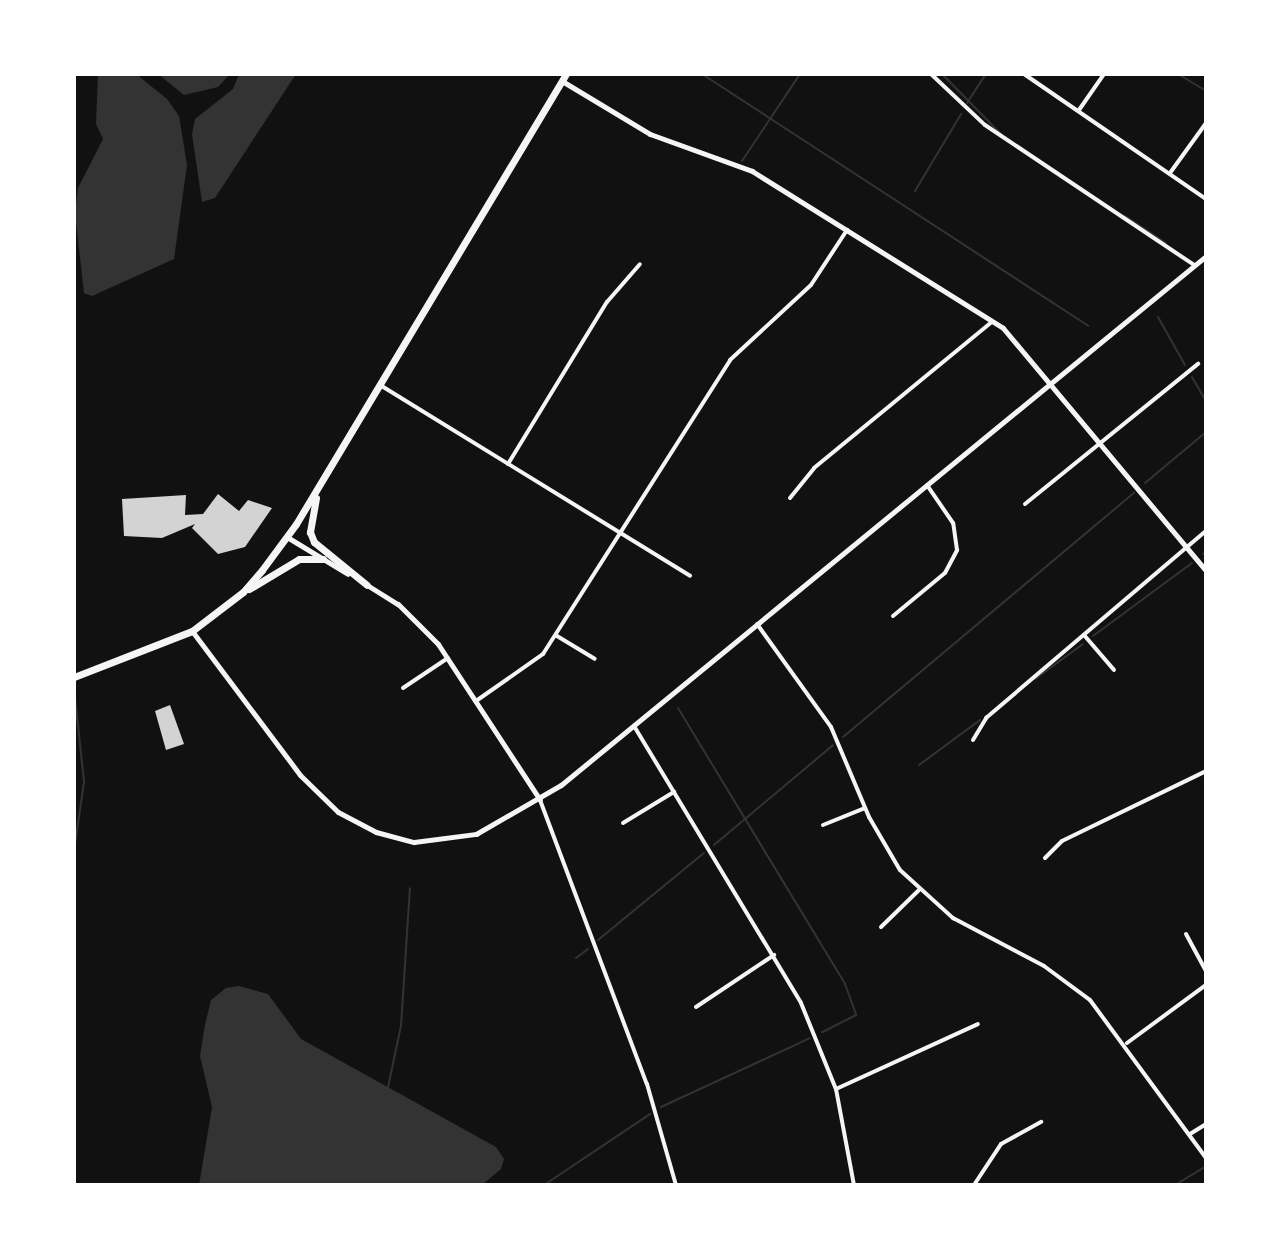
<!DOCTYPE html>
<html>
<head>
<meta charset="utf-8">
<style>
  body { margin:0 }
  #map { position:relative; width:1280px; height:1259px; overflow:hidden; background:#111; font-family:Manrope,sans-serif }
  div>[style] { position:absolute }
  .water>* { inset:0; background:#333 }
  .stream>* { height:2px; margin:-1px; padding:0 1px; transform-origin:1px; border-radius:1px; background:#333 }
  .building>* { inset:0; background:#d3d3d3 }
  .minor>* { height:4px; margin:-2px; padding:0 2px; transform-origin:2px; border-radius:2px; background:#f5f5f5 }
  .tertiary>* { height:5px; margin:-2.5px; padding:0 2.5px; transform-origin:2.5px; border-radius:2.5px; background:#f5f5f5 }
  .trunk>* { height:7px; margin:-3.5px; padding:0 3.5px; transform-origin:3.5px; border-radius:3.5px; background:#f5f5f5 }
  span { translate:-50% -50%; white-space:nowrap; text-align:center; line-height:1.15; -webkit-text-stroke:7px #fff; paint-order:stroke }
  .frame { position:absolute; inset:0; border:76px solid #fff; pointer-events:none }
</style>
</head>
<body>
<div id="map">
  <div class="water">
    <div style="clip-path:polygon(98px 74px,136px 74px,167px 99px,179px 116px,187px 165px,174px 259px,92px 296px,84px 293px,75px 213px,78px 188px,103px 139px,96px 124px)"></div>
    <div style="clip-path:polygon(158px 74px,230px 74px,218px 87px,184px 95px)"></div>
    <div style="clip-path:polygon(239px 74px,296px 74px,215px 198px,202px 202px,192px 134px,195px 119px,233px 89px)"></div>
    <div style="clip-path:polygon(239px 986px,268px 994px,301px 1039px,496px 1147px,504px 1159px,501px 1169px,482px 1185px,199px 1185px,212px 1107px,200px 1056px,205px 1025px,211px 1000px,226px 988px)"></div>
  </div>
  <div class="stream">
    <div style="left:702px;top:74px;width:461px;rotate:33.1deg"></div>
    <div style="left:942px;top:74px;width:83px;rotate:45.5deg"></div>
    <div style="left:1178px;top:74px;width:33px;rotate:31deg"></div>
    <div style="left:967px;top:103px;width:35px;rotate:-57deg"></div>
    <div style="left:742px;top:161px;width:105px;rotate:-56.3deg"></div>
    <div style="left:915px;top:191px;width:90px;rotate:-59.1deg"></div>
    <div style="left:1125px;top:216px;width:49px;rotate:33.4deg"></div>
    <div style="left:1158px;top:317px;width:55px;rotate:60.6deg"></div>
    <div style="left:1192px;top:377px;width:28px;rotate:60deg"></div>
    <div style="left:1145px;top:483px;width:80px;rotate:-39.9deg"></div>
    <div style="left:1203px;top:554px;width:4px;rotate:-34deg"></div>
    <div style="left:1093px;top:636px;width:123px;rotate:-36.4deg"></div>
    <div style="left:1035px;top:679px;width:59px;rotate:-36.1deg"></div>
    <div style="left:74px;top:688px;width:95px;rotate:83.9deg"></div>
    <div style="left:84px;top:782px;width:70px;rotate:98.2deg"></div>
    <div style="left:678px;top:708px;width:323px;rotate:58.8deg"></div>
    <div style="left:845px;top:984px;width:33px;rotate:70deg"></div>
    <div style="left:856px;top:1015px;width:38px;rotate:153deg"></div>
    <div style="left:843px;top:737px;width:380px;rotate:-40deg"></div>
    <div style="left:919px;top:765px;width:76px;rotate:-36.4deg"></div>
    <div style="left:714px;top:845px;width:155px;rotate:-40deg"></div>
    <div style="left:598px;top:940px;width:137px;rotate:-39.4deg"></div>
    <div style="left:576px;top:958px;width:15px;rotate:-37deg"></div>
    <div style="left:388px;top:1087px;width:62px;rotate:-78deg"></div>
    <div style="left:401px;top:1026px;width:138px;rotate:-86.3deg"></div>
    <div style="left:661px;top:1107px;width:164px;rotate:-24.8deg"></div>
    <div style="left:544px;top:1185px;width:128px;rotate:-33.8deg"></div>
    <div style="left:1175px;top:1185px;width:35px;rotate:-31deg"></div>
  </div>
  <div class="building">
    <div style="clip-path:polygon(218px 494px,239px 511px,248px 500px,272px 508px,245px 547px,218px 554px,192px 528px,195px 524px,162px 538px,124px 536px,122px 499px,186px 495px,185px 515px,203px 514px)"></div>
    <div style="clip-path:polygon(170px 705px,184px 744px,166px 750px,155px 711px)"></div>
  </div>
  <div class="minor">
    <div style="left:931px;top:74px;width:74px;rotate:43.4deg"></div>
    <div style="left:985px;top:125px;width:252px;rotate:33.8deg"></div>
    <div style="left:1024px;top:74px;width:221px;rotate:34.5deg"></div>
    <div style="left:1079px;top:110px;width:44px;rotate:-55.2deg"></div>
    <div style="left:1170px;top:173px;width:62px;rotate:-54.2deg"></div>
    <div style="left:380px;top:385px;width:364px;rotate:31.6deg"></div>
    <div style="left:508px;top:464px;width:190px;rotate:-58.6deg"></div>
    <div style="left:607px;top:302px;width:50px;rotate:-49deg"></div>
    <div style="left:790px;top:498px;width:38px;rotate:-51deg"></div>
    <div style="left:814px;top:468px;width:230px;rotate:-39.4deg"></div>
    <div style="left:1025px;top:504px;width:223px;rotate:-39deg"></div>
    <div style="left:893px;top:616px;width:67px;rotate:-39.6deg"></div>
    <div style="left:945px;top:573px;width:26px;rotate:-62deg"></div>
    <div style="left:957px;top:550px;width:27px;rotate:-98deg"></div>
    <div style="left:953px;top:523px;width:46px;rotate:-124.4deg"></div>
    <div style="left:757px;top:624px;width:127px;rotate:54.3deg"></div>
    <div style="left:831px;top:727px;width:98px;rotate:67.1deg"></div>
    <div style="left:869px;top:817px;width:61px;rotate:59.7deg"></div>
    <div style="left:900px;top:870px;width:72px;rotate:42.2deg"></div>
    <div style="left:953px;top:918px;width:103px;rotate:27.8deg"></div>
    <div style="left:1044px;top:966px;width:57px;rotate:36.5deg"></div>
    <div style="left:1090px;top:1000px;width:196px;rotate:53.7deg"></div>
    <div style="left:1084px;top:635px;width:46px;rotate:49.4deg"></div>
    <div style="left:557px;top:636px;width:44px;rotate:31.2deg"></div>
    <div style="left:403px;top:688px;width:54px;rotate:-33.7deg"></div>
    <div style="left:476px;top:701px;width:82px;rotate:-35deg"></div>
    <div style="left:543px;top:654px;width:348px;rotate:-57.5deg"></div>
    <div style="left:730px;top:360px;width:110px;rotate:-42.8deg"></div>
    <div style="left:811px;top:285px;width:66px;rotate:-56.8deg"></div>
    <div style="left:634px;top:726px;width:323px;rotate:58.9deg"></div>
    <div style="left:801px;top:1003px;width:93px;rotate:67.9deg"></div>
    <div style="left:836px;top:1089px;width:98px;rotate:79.4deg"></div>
    <div style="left:973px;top:740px;width:26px;rotate:-59deg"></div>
    <div style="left:986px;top:718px;width:289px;rotate:-40.4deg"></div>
    <div style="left:540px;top:800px;width:303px;rotate:69.4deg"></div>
    <div style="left:647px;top:1084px;width:105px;rotate:74deg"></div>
    <div style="left:623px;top:823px;width:60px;rotate:-31.3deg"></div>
    <div style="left:823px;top:825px;width:45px;rotate:-22deg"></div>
    <div style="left:1045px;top:858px;width:24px;rotate:-45deg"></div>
    <div style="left:1062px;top:841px;width:160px;rotate:-25.9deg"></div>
    <div style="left:881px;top:927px;width:53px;rotate:-44.2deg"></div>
    <div style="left:1186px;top:934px;width:42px;rotate:61.6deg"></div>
    <div style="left:696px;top:1007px;width:94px;rotate:-33.7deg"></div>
    <div style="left:1127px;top:1043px;width:98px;rotate:-36.3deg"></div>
    <div style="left:836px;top:1089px;width:156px;rotate:-24.6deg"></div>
    <div style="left:1190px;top:1134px;width:19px;rotate:-32deg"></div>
    <div style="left:974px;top:1185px;width:49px;rotate:-56.6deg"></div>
    <div style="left:1001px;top:1144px;width:46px;rotate:-28.8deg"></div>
  </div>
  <div class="tertiary">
    <div style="left:562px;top:81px;width:103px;rotate:31.1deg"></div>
    <div style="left:650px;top:134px;width:109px;rotate:19.9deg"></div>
    <div style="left:752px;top:171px;width:296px;rotate:32deg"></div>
    <div style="left:1003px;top:328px;width:317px;rotate:50.1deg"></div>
    <div style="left:287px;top:537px;width:71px;rotate:31.2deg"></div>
    <div style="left:367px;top:585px;width:36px;rotate:32deg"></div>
    <div style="left:398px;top:604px;width:57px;rotate:45deg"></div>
    <div style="left:438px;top:644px;width:186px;rotate:56.8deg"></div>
    <div style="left:192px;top:631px;width:180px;rotate:53.1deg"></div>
    <div style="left:300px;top:775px;width:53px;rotate:44.2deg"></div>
    <div style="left:338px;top:812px;width:43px;rotate:27.8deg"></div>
    <div style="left:376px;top:832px;width:39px;rotate:15deg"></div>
    <div style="left:414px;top:842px;width:63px;rotate:-7.4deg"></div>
    <div style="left:476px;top:834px;width:98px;rotate:-30deg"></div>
    <div style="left:561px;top:785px;width:834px;rotate:-39.36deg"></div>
  </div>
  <div class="trunk">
    <div style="left:316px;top:498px;width:35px;rotate:100deg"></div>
    <div style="left:310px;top:532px;width:11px;rotate:68deg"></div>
    <div style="left:314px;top:542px;width:68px;rotate:39.1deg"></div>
    <div style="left:249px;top:589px;width:58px;rotate:-31deg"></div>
    <div style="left:299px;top:559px;width:24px"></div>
    <div style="left:74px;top:677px;width:127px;rotate:-21.3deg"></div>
    <div style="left:192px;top:631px;width:64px;rotate:-37.4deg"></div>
    <div style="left:243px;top:592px;width:29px;rotate:-49deg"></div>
    <div style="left:262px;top:570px;width:57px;rotate:-53.5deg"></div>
    <div style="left:296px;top:524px;width:525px;rotate:-59.04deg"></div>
  </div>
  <div class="frame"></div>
</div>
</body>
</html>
